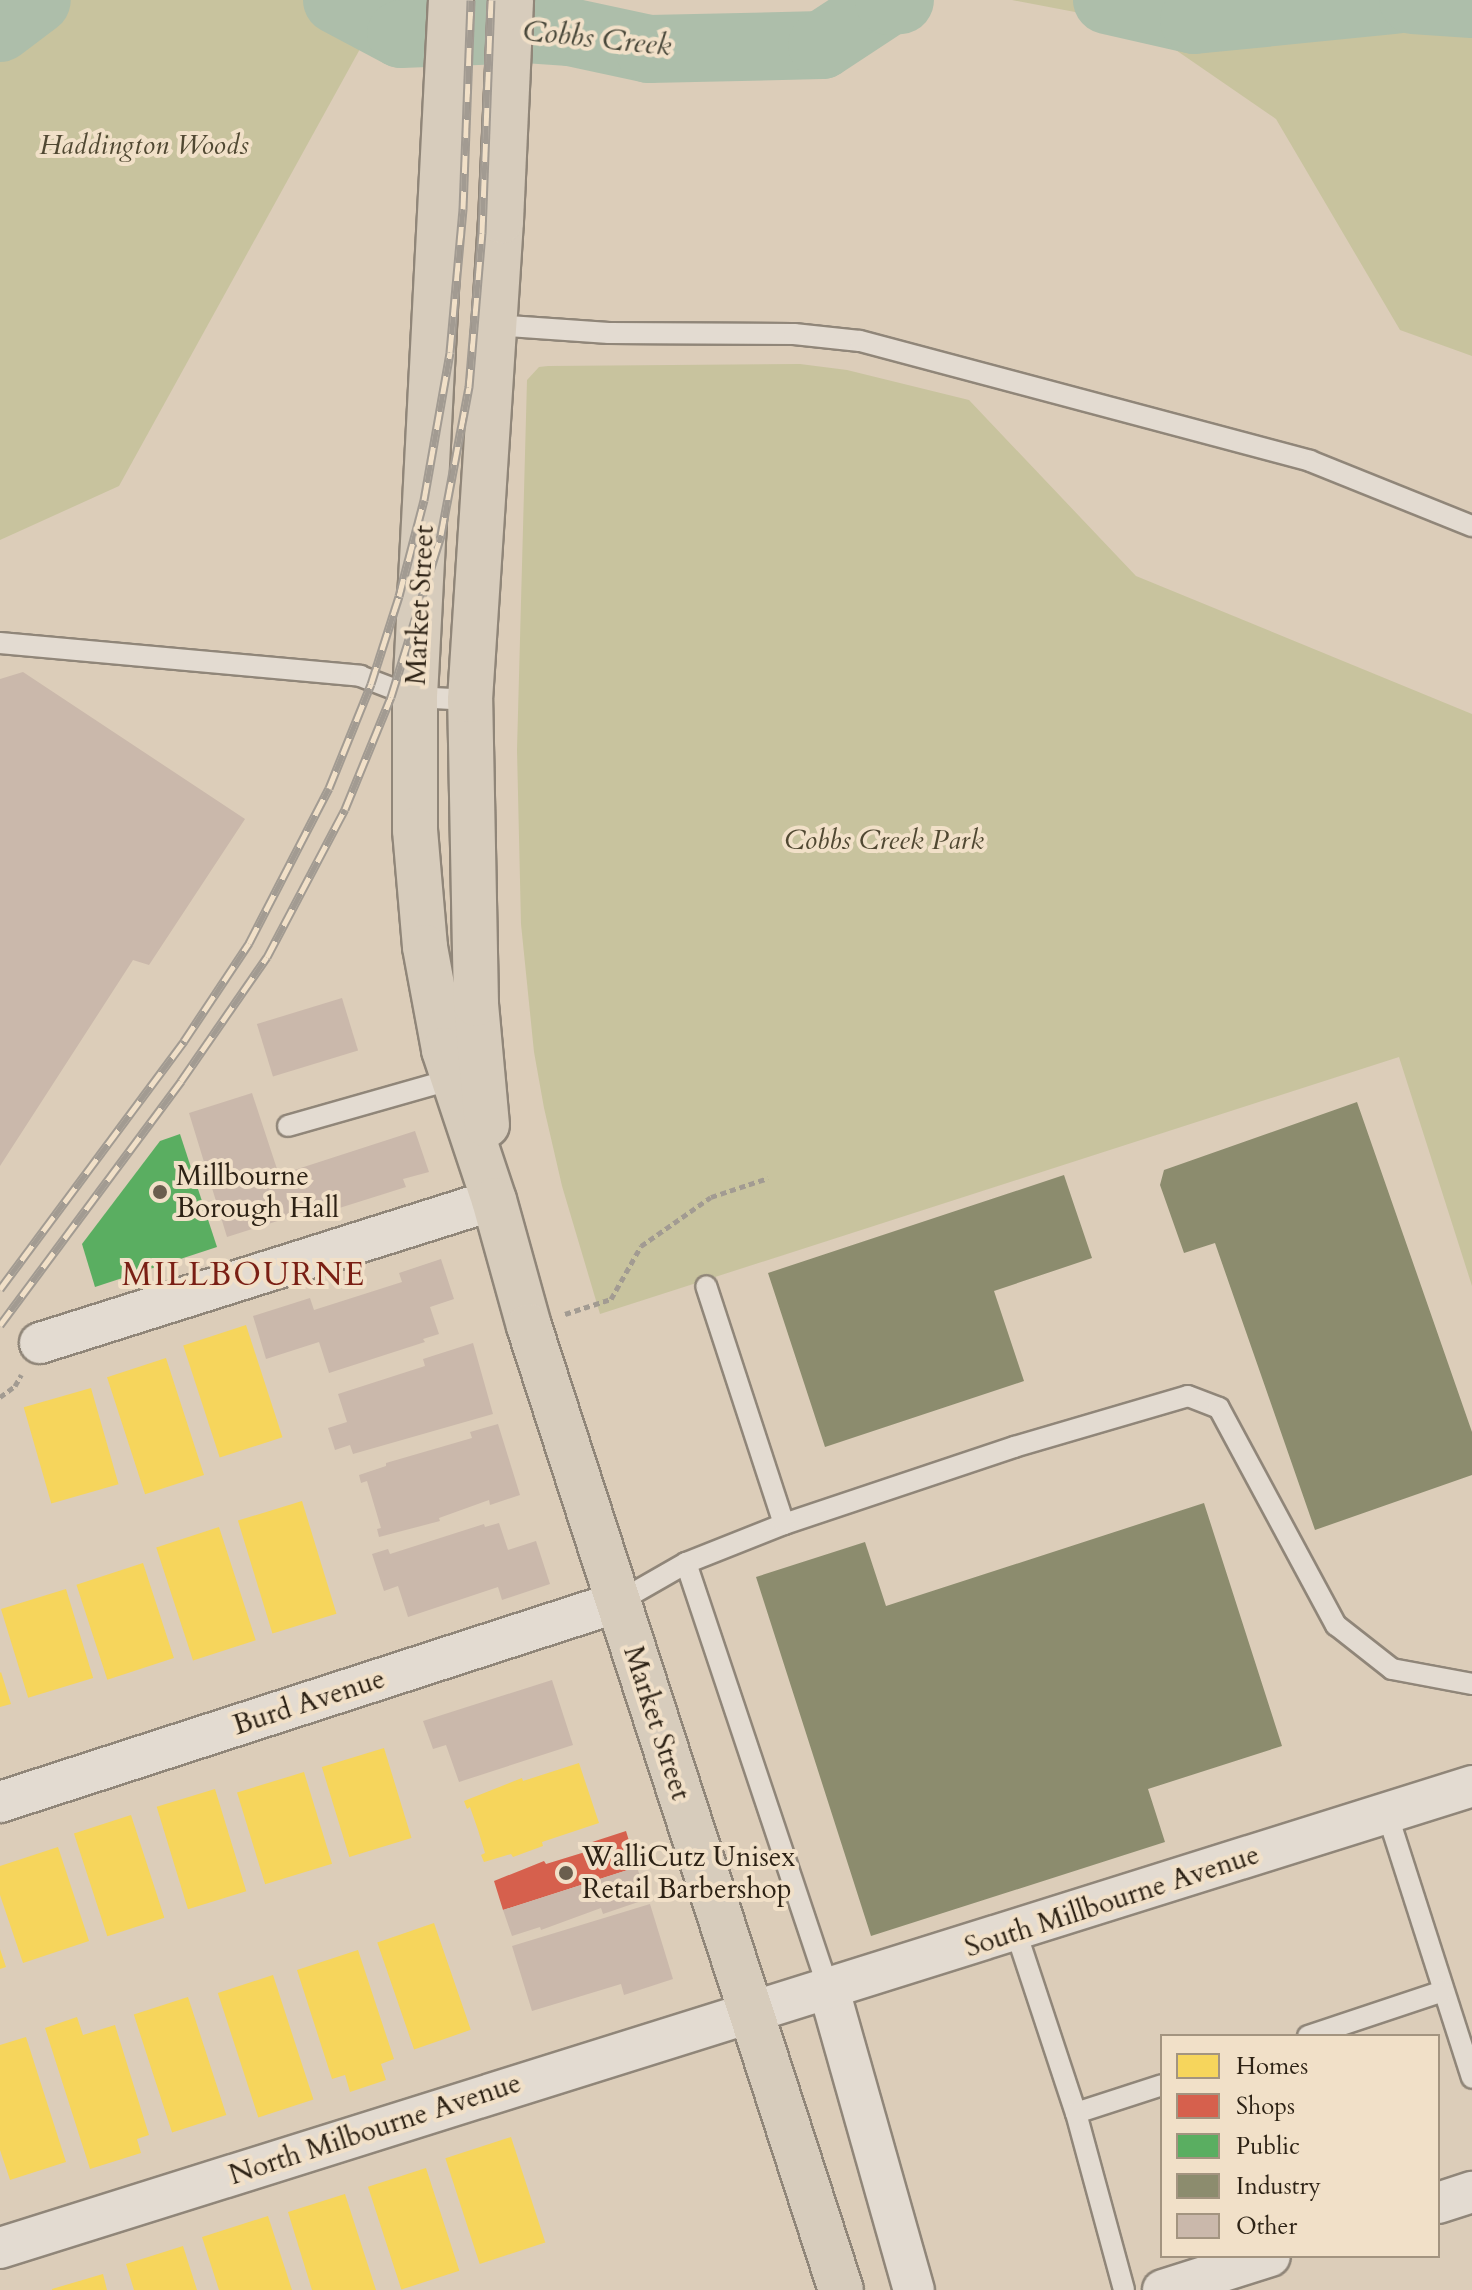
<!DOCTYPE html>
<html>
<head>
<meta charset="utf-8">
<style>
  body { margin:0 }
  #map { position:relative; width:1472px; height:2290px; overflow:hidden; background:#dccdb9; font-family:Cardo,serif }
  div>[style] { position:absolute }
  .green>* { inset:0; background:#c8c39e }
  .homes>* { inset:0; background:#f6d55c; transform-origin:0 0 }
  .shops>* { inset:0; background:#d6604d }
  .public>* { inset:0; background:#5aae61 }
  .industry>* { inset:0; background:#8c8c6e }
  .river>* { height:68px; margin:-34px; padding:0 34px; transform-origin:34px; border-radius:34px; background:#adbeaa }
  .building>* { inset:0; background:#cab8ab; transform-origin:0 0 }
  .path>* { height:5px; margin-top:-2.5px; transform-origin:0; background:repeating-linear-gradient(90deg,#a29b92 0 6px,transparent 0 10px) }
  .roads { filter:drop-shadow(2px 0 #908679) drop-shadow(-2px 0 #908679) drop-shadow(0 2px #908679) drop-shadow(0 -2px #908679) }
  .lane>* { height:20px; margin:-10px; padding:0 10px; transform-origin:10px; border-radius:10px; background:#e3dbd1 }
  .street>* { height:40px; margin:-20px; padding:0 20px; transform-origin:20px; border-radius:20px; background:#e3dbd1 }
  .primary>* { height:44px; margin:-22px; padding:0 22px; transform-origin:22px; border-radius:22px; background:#d7ccbc }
  .rail>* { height:9px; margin-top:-4.5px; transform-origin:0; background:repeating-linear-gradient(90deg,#f1e0c8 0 18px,#a29b92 0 36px); box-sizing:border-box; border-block:2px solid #a29b92 }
  .dots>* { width:22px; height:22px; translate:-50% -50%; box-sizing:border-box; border:4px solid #f1e0c8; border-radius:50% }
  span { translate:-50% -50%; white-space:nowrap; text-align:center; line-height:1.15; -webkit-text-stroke:8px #f1e0c8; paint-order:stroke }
  .park-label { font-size:28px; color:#504832; font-style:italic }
  .street-label { font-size:28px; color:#2d2215 }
  .poi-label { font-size:28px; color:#2d2215 }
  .left { translate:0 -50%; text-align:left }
  .water-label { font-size:30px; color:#484739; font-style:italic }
  .quarter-label { font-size:32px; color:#7a1f14; letter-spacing:2px }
  .legend { position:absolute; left:1160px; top:2034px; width:280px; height:224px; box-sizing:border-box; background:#f1e0c8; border:2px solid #a39480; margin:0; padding:10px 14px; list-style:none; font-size:24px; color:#2d2215 }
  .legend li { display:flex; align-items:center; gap:16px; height:40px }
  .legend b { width:40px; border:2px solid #a39480 }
</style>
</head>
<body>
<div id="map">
  <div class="green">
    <div style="clip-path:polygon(0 0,387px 0,119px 486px,0 540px)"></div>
    <div style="clip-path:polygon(1012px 0,1472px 0,1472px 356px,1400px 330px,1276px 119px,1138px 24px)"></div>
    <div style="clip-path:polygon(800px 364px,847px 370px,969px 400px,1136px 576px,1472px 714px,1472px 1286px,1399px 1057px,600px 1314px,562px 1186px,544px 1108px,534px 1052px,521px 924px,517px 750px,527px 380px,539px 367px,548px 366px)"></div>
  </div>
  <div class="homes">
    <div style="left:246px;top:1325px;width:118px;height:66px;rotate:72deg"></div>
    <div style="left:166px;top:1358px;width:123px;height:62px;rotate:72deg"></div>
    <div style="left:91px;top:1388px;width:100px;height:70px;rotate:74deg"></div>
    <div style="left:302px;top:1501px;width:118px;height:67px;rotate:73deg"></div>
    <div style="left:219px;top:1527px;width:119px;height:66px;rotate:72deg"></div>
    <div style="left:143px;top:1563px;width:100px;height:70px;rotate:72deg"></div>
    <div style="left:66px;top:1589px;width:93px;height:68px;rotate:73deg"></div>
    <div style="clip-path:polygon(1px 1672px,11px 1704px,0 1707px,0 1673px)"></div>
    <div style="left:384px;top:1748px;width:94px;height:65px;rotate:73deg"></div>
    <div style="clip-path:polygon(579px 1763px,599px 1823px,542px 1842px,543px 1846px,513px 1857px,511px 1854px,484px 1862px,481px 1855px,485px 1853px,478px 1830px,470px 1807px,467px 1809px,464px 1801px,522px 1778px,523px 1781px)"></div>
    <div style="left:304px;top:1772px;width:96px;height:70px;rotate:73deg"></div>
    <div style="left:215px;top:1789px;width:107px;height:61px;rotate:73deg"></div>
    <div style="left:131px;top:1815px;width:108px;height:60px;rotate:72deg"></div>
    <div style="clip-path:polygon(58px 1847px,89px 1941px,23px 1963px,0 1895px,0 1866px)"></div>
    <div style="left:434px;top:1923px;width:113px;height:60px;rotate:71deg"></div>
    <div style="clip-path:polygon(0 1949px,6px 1967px,0 1969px)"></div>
    <div style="clip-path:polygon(358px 1950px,394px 2059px,381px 2064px,386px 2080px,350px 2092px,345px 2075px,332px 2079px,297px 1970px)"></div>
    <div style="left:273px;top:1975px;width:131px;height:58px;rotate:72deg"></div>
    <div style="left:188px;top:1997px;width:124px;height:57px;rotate:72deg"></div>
    <div style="clip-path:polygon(77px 2017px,83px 2035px,115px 2025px,149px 2135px,137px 2139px,141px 2153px,90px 2169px,45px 2028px)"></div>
    <div style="clip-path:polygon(26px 2037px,66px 2162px,10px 2180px,0 2150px,0 2045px)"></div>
    <div style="left:511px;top:2137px;width:111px;height:69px;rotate:72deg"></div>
    <div style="left:426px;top:2168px;width:108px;height:61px;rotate:72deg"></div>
    <div style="clip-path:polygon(345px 2194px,376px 2290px,312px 2290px,288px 2212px)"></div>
    <div style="clip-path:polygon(268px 2216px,292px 2290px,219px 2290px,202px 2237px)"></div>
    <div style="clip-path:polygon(183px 2246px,197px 2290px,134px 2290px,126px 2264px)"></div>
    <div style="clip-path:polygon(103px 2274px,107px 2290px,52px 2290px,52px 2289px)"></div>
  </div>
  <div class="shops">
    <div style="clip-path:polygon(626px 1831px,637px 1867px,503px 1910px,494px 1881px,544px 1861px,546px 1864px,585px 1852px,583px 1845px)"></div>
  </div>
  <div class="public">
    <div style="clip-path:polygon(180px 1134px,217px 1247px,95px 1287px,82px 1244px,160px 1141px)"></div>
  </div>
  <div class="industry">
    <div style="clip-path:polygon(1357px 1102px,1472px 1432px,1472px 1475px,1315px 1530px,1215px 1243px,1184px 1253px,1160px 1185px,1164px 1170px)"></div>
    <div style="clip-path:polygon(1064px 1175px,1092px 1258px,994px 1291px,1024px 1381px,825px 1447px,768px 1273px)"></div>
    <div style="clip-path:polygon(1204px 1503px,1282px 1746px,1148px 1789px,1165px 1842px,871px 1936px,756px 1577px,865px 1542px,886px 1606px)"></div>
  </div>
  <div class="river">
    <div style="left:337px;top:0;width:72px;rotate:28deg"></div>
    <div style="left:401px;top:34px;width:125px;rotate:-2.3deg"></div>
    <div style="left:526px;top:29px;width:44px;rotate:3.9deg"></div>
    <div style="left:570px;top:32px;width:81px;rotate:12.1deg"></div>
    <div style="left:649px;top:49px;width:173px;rotate:-1.3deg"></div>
    <div style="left:822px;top:45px;width:80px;rotate:-33.3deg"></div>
    <div style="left:889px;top:1px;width:11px;rotate:-5deg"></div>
    <div style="left:1107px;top:0;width:89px;rotate:12.9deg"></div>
    <div style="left:1194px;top:20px;width:201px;rotate:-5.7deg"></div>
    <div style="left:1413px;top:0;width:59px;rotate:3.9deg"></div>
    <div style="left:0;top:28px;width:46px;rotate:-37.1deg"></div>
  </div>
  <div class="building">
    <div style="clip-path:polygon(23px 672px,245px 819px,149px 965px,133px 960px,0 1166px,0 679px)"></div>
    <div style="left:342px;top:998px;width:55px;height:89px;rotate:73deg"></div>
    <div style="clip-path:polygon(252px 1093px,279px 1175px,415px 1131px,429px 1172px,403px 1179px,406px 1187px,314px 1216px,312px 1210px,227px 1237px,189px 1113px)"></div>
    <div style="clip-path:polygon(441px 1259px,454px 1299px,430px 1307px,439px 1334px,423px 1339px,425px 1342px,329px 1373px,319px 1342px,266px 1359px,253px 1316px,310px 1298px,314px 1310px,402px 1282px,399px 1273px)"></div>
    <div style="clip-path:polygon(473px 1343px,493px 1414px,353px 1454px,350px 1445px,335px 1450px,328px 1428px,347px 1422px,338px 1394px,425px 1366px,423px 1359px)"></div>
    <div style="clip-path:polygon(498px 1424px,520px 1495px,490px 1505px,489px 1500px,439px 1518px,440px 1521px,379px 1537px,377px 1529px,381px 1528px,367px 1481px,361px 1483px,359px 1475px,386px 1466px,386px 1463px,472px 1438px,470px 1432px)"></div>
    <div style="clip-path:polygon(499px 1523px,508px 1550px,536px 1541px,550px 1584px,502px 1600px,498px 1587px,408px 1617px,398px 1586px,384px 1591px,372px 1554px,388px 1549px,390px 1554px,484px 1524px,485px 1527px)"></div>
    <div style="clip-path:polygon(552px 1680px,573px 1745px,459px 1782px,446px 1745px,433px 1749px,423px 1721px)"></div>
    <div style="clip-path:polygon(637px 1867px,647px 1899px,603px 1914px,601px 1908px,541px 1930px,540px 1927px,512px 1936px,503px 1910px)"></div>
    <div style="clip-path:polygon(650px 1904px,673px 1979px,624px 1995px,621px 1984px,532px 2011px,512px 1946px)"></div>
  </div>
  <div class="path">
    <div style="left:565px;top:1314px;width:48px;rotate:-18.1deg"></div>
    <div style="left:611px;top:1299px;width:61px;rotate:-60.5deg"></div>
    <div style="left:641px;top:1246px;width:85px;rotate:-35deg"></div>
    <div style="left:711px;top:1197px;width:60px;rotate:-18.4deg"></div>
    <div style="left:0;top:1397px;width:19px;rotate:-36deg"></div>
    <div style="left:15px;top:1386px;width:13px;rotate:-61deg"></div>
  </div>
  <div class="roads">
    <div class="lane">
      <div style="left:494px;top:325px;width:115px;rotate:4deg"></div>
      <div style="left:609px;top:333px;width:185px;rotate:0.3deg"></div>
      <div style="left:794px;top:334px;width:66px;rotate:6.1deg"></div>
      <div style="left:860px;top:341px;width:466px;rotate:14.9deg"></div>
      <div style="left:1310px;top:461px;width:175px;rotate:21.9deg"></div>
      <div style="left:0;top:643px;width:362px;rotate:5.2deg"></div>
      <div style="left:360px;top:676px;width:59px;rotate:20.9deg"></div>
      <div style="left:415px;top:697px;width:55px;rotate:3.1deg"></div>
      <div style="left:288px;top:1126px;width:172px;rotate:-15.9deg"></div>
      <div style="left:784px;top:1524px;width:243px;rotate:-18.5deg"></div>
      <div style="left:1014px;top:1447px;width:181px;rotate:-16.3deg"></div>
      <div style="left:1188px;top:1396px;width:33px;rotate:21deg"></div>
      <div style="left:1219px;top:1408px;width:247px;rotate:61.7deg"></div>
      <div style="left:1336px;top:1625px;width:71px;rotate:38.2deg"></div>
      <div style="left:1392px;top:1669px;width:81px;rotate:10.6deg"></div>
      <div style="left:686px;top:1563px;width:450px;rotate:71.5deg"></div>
      <div style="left:618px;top:1602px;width:78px;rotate:-29.8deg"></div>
      <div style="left:686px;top:1563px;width:105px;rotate:-21.7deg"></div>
      <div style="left:784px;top:1524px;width:250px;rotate:-108.1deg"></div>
      <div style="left:1387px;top:1813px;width:278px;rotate:72.2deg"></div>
      <div style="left:1016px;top:1932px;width:191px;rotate:71.7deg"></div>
      <div style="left:1076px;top:2113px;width:183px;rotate:74.8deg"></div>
      <div style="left:1308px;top:2036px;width:142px;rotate:-18.4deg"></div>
      <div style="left:1076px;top:2113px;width:90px;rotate:-18deg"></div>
    </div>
    <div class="street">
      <div style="left:40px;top:1343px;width:476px;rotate:-17.5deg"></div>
      <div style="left:0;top:1802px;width:650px;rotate:-17.93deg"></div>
      <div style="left:829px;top:1990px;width:312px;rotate:74.2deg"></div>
      <div style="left:1438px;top:2203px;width:36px;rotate:-18deg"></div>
      <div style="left:0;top:2248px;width:1543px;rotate:-17.42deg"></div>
      <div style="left:1163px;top:2290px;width:112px;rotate:-17.6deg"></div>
    </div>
    <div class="primary">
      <div style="left:451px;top:0;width:698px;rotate:92.96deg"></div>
      <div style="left:415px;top:697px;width:133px;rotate:90deg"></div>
      <div style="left:415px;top:830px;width:117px;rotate:85.1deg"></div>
      <div style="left:425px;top:947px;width:105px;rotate:79.5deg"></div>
      <div style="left:444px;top:1050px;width:158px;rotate:71.6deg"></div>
      <div style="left:494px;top:1200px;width:131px;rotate:74.5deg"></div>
      <div style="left:529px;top:1326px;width:1013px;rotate:72.07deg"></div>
      <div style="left:487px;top:1125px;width:121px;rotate:-95.2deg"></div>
      <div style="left:476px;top:1004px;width:304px;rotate:-91.1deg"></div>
      <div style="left:470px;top:700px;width:480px;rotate:-86.3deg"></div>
      <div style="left:501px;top:221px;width:221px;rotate:-87.4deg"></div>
    </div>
  </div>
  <div class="rail">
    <div style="left:0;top:1289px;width:309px;rotate:-53.4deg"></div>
    <div style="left:184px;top:1041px;width:118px;rotate:-56.4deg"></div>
    <div style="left:249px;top:943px;width:174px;rotate:-62.7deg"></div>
    <div style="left:329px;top:788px;width:112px;rotate:-68deg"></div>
    <div style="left:371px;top:684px;width:92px;rotate:-72.3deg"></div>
    <div style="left:399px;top:596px;width:99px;rotate:-75.4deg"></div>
    <div style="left:424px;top:500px;width:150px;rotate:-80deg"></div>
    <div style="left:450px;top:352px;width:144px;rotate:-84.8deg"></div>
    <div style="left:463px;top:209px;width:209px;rotate:-87.8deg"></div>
    <div style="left:0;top:1325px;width:304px;rotate:-53.4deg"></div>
    <div style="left:181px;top:1081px;width:151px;rotate:-55.3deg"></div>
    <div style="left:267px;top:957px;width:167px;rotate:-62.2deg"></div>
    <div style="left:345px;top:809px;width:121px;rotate:-67.7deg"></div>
    <div style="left:391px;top:697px;width:170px;rotate:-72.8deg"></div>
    <div style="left:441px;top:535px;width:151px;rotate:-79.3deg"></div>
    <div style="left:469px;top:387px;width:155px;rotate:-85.2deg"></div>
    <div style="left:482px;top:233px;width:233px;rotate:-87.8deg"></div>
  </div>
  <div class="dots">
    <div style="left:160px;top:1192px;background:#6a5e4e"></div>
    <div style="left:566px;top:1873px;background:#6a5e4e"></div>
  </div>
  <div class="park-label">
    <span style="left:144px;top:145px">Haddington Woods</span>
    <span style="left:884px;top:840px">Cobbs Creek Park</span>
  </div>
  <div class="street-label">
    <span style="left:420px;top:605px;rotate:-87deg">Market Street</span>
    <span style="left:309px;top:1702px;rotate:-18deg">Burd Avenue</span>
    <span style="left:657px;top:1723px;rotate:72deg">Market Street</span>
    <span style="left:1112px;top:1901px;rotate:-18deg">South Millbourne Avenue</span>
    <span style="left:375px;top:2129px;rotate:-18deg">North Milbourne Avenue</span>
  </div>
  <div class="poi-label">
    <span class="left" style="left:176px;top:1192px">Millbourne<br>Borough Hall</span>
    <span class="left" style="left:582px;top:1873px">WalliCutz Unisex<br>Retail Barbershop</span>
  </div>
  <div class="water-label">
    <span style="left:597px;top:39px;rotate:6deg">Cobbs Creek</span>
  </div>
  <div class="quarter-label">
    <span style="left:244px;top:1275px">MILLBOURNE</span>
  </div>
  <ul class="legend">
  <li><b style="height:22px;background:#f6d55c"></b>Homes</li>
  <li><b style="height:22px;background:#d6604d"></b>Shops</li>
  <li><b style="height:22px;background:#5aae61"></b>Public</li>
  <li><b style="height:22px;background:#8c8c6e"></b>Industry</li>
  <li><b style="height:22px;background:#cab8ab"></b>Other</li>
  </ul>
</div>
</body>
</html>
